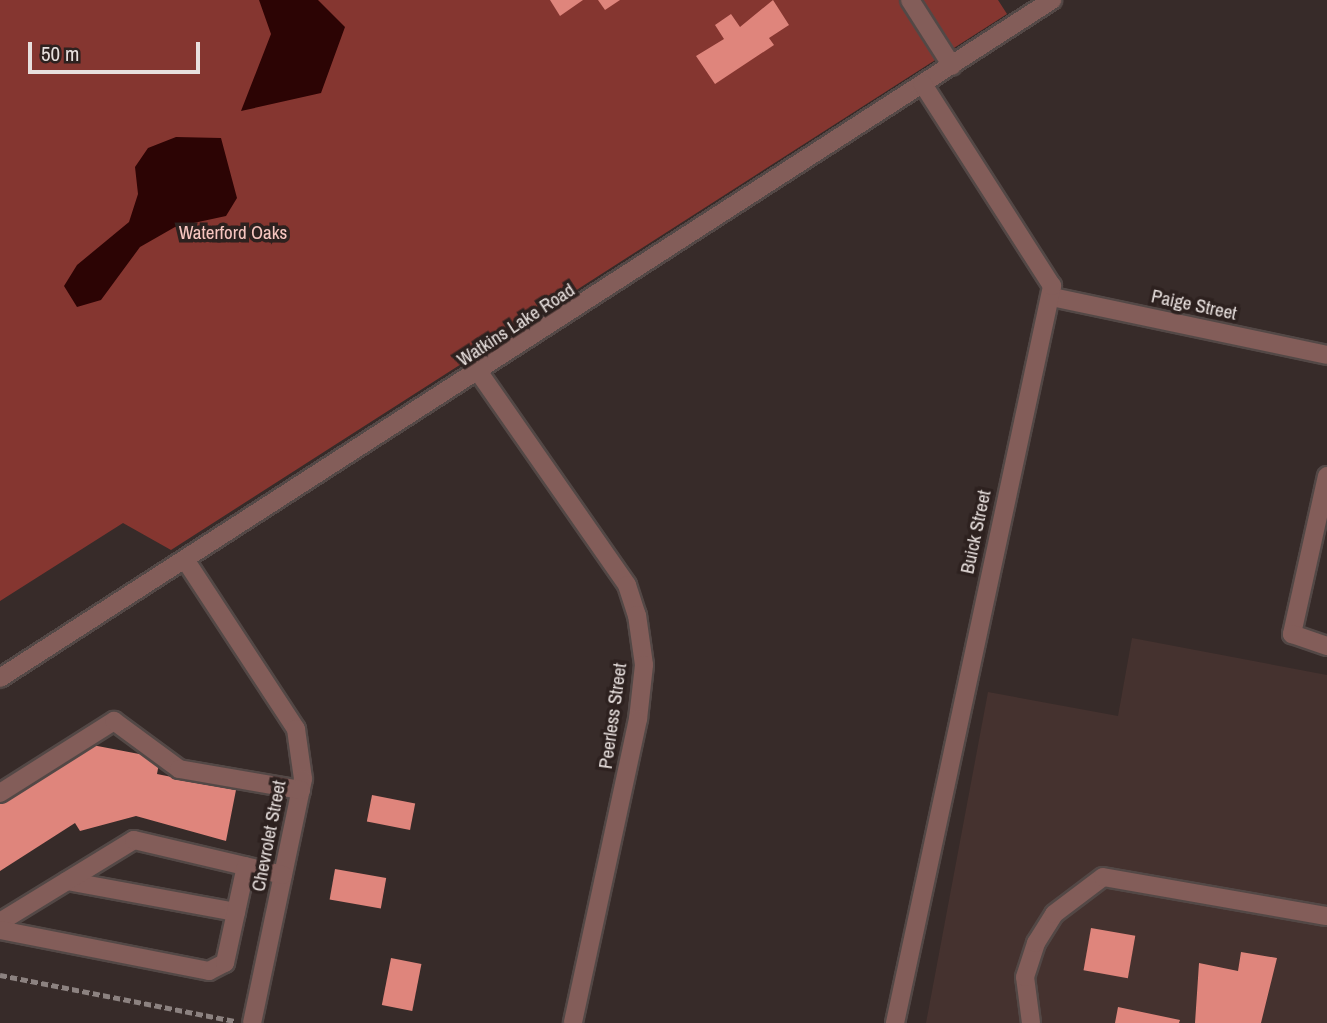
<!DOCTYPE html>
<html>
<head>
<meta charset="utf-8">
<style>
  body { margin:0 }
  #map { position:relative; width:1327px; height:1023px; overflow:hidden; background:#372b29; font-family:"Archivo Narrow",sans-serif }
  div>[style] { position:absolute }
  .built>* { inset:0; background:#45322f }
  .green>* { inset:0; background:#853630 }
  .water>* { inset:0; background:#2c0404 }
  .building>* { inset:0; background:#df857c; transform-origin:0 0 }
  .path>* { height:4.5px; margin-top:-2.25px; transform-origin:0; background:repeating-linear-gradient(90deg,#8c8280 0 7px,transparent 0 10.5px) }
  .roads { filter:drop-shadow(2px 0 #534846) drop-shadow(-2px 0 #534846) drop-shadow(0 2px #534846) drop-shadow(0 -2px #534846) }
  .minor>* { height:18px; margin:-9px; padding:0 9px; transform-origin:9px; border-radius:9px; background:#835d59 }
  span { translate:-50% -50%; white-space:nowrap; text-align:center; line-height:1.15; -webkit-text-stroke:7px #2d211f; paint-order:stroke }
  .park-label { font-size:19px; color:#f7c6c0 }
  .street-label { font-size:19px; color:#e8e0de }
  .scale { position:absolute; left:28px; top:42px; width:172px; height:32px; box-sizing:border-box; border:4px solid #e8e0de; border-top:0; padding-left:9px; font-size:21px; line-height:24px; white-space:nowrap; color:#e8e0de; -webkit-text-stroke:5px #2d211f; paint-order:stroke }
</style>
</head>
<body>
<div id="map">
  <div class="built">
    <div style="clip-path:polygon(1132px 638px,1327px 675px,1327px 1023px,926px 1023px,988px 692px,1118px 716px)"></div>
  </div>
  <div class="green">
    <div style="clip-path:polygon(0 0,998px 0,1007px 14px,171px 550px,123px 523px,0 601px)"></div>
  </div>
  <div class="water">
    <div style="clip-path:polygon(259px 0,318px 0,345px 27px,321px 93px,241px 111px,271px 34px)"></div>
    <div style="clip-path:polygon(176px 137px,221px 138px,237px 198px,226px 216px,175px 227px,140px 247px,101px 300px,77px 307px,64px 286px,77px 265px,129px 222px,138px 194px,135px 167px,148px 148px)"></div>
  </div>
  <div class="building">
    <div style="clip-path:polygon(550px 0,583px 0,560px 16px)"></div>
    <div style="clip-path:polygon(598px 0,620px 0,605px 10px)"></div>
    <div style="clip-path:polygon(773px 0,789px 25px,769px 38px,774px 45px,715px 84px,696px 56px,724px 39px,715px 25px,731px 14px,740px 27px)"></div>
    <div style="clip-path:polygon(87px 744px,160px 758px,157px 774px,236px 790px,226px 841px,136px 816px,80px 831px,75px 823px,0 871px,0 800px)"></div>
    <div style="left:372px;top:795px;width:44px;height:27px;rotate:11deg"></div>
    <div style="left:335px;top:869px;width:52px;height:31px;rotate:10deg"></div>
    <div style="left:1091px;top:928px;width:45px;height:43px;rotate:10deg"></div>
    <div style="clip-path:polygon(1241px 952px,1277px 958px,1261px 1023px,1195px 1023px,1199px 963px,1238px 971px)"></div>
    <div style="left:391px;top:958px;width:31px;height:48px;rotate:11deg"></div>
    <div style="clip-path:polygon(1118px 1007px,1180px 1020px,1179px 1023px,1115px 1023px)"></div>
  </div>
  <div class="path">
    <div style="left:0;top:975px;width:239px;rotate:11.1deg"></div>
  </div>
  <div class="roads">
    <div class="minor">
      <div style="left:910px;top:0;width:78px;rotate:57.5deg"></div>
      <div style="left:1052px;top:297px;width:281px;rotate:11.9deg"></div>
      <div style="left:480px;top:374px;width:257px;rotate:55.1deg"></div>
      <div style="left:627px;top:585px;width:32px;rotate:72deg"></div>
      <div style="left:637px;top:615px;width:50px;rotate:82deg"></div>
      <div style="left:644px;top:665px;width:54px;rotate:96.3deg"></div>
      <div style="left:638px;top:719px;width:311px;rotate:102.1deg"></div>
      <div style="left:1327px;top:476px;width:162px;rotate:102.5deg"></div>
      <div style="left:1292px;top:634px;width:37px;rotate:19deg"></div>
      <div style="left:186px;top:561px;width:201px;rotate:56.8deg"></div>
      <div style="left:296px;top:729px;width:50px;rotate:82deg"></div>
      <div style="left:303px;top:779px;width:249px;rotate:101.8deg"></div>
      <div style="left:0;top:678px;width:1252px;rotate:-32.8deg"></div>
      <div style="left:0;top:793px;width:135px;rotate:-32.3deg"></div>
      <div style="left:114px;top:721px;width:81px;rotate:36.4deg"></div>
      <div style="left:179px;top:769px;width:124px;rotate:9.8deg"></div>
      <div style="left:67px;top:881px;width:172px;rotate:10.4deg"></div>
      <div style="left:0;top:922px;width:157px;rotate:-31.5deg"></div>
      <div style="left:134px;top:840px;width:153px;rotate:13.2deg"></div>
      <div style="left:0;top:930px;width:213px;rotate:11.1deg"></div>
      <div style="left:209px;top:971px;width:18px;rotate:-27deg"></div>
      <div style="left:225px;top:963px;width:99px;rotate:-77.8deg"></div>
      <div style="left:895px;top:1023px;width:754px;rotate:-77.97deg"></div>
      <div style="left:1052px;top:286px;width:240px;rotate:-122.6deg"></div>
      <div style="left:1031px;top:1023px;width:46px;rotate:-97.4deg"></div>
      <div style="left:1025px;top:977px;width:36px;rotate:-72deg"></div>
      <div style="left:1036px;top:943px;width:34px;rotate:-58deg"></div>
      <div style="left:1054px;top:914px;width:61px;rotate:-37.1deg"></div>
      <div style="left:1103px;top:877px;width:227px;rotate:9.9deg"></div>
    </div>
  </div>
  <div class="park-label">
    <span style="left:233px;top:233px">Waterford Oaks</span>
  </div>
  <div class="street-label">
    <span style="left:1194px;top:305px;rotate:12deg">Paige Street</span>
    <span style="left:516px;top:325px;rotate:-33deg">Watkins Lake Road</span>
    <span style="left:976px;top:532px;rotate:-78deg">Buick Street</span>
    <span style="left:613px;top:716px;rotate:-82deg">Peerless Street</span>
    <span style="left:269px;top:836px;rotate:-79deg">Chevrolet Street</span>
  </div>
  <div class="scale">50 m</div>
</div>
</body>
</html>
